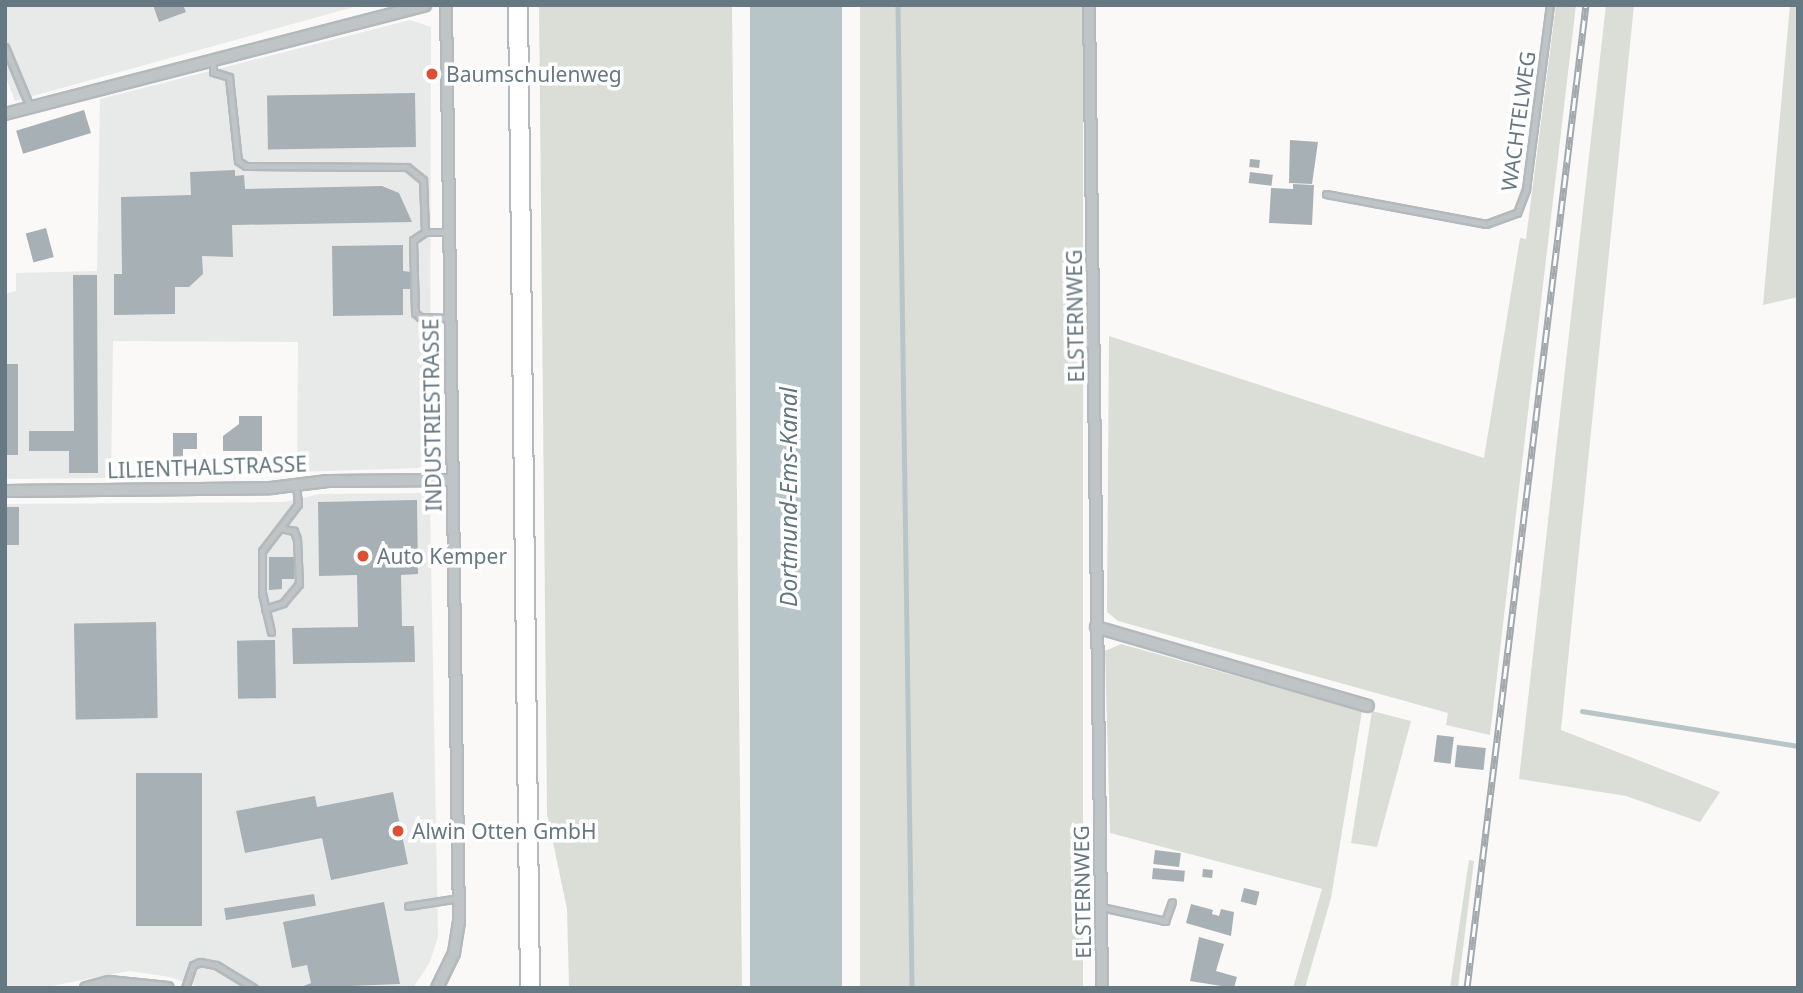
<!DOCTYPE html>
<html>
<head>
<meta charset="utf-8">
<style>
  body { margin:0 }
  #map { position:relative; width:1803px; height:993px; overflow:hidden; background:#faf9f8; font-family:"Noto Sans",sans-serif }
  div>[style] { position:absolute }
  .built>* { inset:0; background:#e8e9e9 }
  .green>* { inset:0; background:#daded7; transform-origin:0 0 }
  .water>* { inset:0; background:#b8c5c8; transform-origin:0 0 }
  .stream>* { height:4.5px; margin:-2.25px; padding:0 2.25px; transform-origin:2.25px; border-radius:2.25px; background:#b8c5c8 }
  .building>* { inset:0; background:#a6b0b5; transform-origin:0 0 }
  .roads { filter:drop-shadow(2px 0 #b3b9bc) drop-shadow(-2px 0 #b3b9bc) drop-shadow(0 2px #b3b9bc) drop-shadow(0 -2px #b3b9bc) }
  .service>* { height:5px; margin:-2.5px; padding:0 2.5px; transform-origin:2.5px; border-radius:2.5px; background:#bfc4c7 }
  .minor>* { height:10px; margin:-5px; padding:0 5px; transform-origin:5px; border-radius:5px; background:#bfc4c7 }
  .primary>* { height:18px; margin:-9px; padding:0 9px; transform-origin:9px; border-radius:9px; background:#fff }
  .rail>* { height:7px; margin-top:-3.5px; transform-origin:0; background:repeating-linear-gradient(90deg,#fff 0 13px,#a1a9ae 0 26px); box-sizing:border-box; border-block:2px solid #a1a9ae }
  .dots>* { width:19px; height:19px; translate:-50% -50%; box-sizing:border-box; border:4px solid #fff; border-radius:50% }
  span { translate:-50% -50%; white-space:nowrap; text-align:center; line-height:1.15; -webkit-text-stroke:7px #fff; paint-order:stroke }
  .poi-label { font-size:21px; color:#667881 }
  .left { translate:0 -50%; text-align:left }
  .street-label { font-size:21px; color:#667881 }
  .water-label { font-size:23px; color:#60767b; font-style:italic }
  .frame { position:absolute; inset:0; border:7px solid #667881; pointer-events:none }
</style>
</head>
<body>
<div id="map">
  <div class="built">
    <div style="clip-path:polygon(5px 5px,361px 5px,15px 101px,5px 75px)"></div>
    <div style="clip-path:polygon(410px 20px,431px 27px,430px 464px,418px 468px,297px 472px,298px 342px,113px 341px,111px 478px,5px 479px,5px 294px,16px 291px,16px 273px,97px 271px,100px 99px)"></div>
    <div style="clip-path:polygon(421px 493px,430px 503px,438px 937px,430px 962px,413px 988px,202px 988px,170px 977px,129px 971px,41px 988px,5px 988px,5px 504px,285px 502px,319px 494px)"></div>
  </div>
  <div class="green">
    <div style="clip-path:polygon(539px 5px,732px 5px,742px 988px,569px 988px,567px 909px,547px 814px)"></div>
    <div style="left:860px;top:5px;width:223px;height:983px"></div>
    <div style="clip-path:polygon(1556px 5px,1576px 5px,1490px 735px,1446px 725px,1448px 713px,1118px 621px,1107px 612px,1109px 336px,1484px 458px,1520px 238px,1526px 239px)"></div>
    <div style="clip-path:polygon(1606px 5px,1634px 5px,1561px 730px,1720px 792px,1700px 822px,1626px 796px,1519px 779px)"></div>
    <div style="clip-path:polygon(1790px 5px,1798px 5px,1798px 297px,1763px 305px)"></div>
    <div style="clip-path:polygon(1121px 644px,1362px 711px,1331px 898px,1305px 988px,1293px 988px,1322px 889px,1110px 833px,1105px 651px)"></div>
    <div style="clip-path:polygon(1372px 711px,1411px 721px,1377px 847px,1351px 843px)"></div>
    <div style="clip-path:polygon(1469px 860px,1474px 861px,1458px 988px,1450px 988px)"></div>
  </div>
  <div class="water">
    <div style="left:750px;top:5px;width:92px;height:983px"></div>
  </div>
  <div class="stream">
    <div style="left:898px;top:5px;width:983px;rotate:89.18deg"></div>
    <div style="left:1582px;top:711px;width:219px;rotate:9.2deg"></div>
  </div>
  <div class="building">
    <div style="clip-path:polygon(153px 5px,183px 5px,186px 12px,159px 22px)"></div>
    <div style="left:415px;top:93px;width:54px;height:148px;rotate:89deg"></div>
    <div style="left:84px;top:110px;width:24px;height:71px;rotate:73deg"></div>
    <div style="clip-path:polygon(1290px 140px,1318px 142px,1312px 184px,1289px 183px)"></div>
    <div style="left:1250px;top:159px;width:10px;height:8px;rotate:6deg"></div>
    <div style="clip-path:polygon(235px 170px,235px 176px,244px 175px,245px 189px,382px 186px,399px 193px,412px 222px,232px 225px,233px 257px,202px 256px,203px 274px,189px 287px,175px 287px,175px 314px,114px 315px,114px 274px,122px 274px,121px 197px,191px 195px,190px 172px)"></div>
    <div style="left:1250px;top:172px;width:23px;height:11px;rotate:7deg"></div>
    <div style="clip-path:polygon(1293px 184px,1314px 185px,1312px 225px,1269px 223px,1271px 188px,1293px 189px)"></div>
    <div style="left:46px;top:228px;width:30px;height:21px;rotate:75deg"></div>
    <div style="clip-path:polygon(403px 245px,403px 271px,411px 272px,411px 289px,403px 289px,403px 315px,333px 316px,332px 246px)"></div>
    <div style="clip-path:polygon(73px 275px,97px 275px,98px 473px,69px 473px,69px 451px,29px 451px,29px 431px,74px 431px)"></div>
    <div style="left:5px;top:364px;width:13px;height:91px"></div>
    <div style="clip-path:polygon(239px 416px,262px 416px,262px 451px,223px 451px,223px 436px,239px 424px)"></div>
    <div style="clip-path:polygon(173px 433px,197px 433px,197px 449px,183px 449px,183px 458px,173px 458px)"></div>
    <div style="clip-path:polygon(417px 500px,418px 574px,401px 575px,402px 626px,414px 626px,415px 662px,293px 664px,292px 628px,358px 627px,357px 575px,319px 576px,318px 502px)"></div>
    <div style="left:5px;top:507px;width:14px;height:38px"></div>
    <div style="clip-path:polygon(269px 557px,294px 557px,294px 579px,282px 579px,282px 589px,269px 590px)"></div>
    <div style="left:156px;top:622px;width:96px;height:82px;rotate:89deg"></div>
    <div style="left:275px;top:640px;width:58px;height:38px;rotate:89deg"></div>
    <div style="left:1437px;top:735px;width:17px;height:27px;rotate:7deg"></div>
    <div style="left:1457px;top:745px;width:29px;height:22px;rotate:6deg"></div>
    <div style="left:202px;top:773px;width:153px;height:66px;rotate:90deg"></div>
    <div style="clip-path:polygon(393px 792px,408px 864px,331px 880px,322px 838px,245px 853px,236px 811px,315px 796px,317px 807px)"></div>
    <div style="left:1155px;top:850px;width:26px;height:14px;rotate:7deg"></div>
    <div style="left:1153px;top:868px;width:32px;height:11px;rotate:5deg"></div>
    <div style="left:1203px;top:869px;width:10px;height:8px;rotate:6deg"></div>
    <div style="left:1244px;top:888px;width:16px;height:14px;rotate:14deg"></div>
    <div style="left:314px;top:894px;width:12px;height:91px;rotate:81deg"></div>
    <div style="clip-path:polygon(384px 902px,400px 984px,299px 988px,311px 983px,307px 965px,292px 968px,283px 922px)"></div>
    <div style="clip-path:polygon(1191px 904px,1213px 910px,1212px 914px,1219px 916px,1221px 909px,1234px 912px,1231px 936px,1186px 923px)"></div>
    <div style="clip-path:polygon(1199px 937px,1224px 944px,1216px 971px,1237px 977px,1234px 988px,1190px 981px)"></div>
  </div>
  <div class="roads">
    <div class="service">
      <div style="left:5px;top:47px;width:65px;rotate:67.4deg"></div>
      <div style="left:213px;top:59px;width:13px;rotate:90deg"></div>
      <div style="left:213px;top:72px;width:17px;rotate:17deg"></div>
      <div style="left:229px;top:77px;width:84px;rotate:83.9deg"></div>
      <div style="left:238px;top:161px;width:9px;rotate:32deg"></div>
      <div style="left:246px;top:166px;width:161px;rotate:0.4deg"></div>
      <div style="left:407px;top:167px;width:21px;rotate:39deg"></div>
      <div style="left:423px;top:180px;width:52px;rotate:87.8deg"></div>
      <div style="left:425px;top:232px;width:24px"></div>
      <div style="left:1326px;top:194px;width:163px;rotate:10.6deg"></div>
      <div style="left:1486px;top:224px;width:33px;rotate:-20deg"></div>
      <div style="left:1517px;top:213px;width:26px;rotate:-69deg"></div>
      <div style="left:1526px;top:189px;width:186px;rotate:-82.6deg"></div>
      <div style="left:425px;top:232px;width:14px;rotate:146deg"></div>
      <div style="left:413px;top:240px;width:73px;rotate:88.4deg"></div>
      <div style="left:415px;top:313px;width:6px;rotate:39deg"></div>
      <div style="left:420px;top:317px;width:29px;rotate:2deg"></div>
      <div style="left:265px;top:609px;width:19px;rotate:-18deg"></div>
      <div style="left:283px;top:603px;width:25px;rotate:-50deg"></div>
      <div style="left:299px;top:584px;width:45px;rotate:-92.5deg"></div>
      <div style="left:297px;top:539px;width:9px;rotate:-111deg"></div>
      <div style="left:294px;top:531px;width:14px;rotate:-168deg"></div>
      <div style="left:271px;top:632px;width:39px;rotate:-103deg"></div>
      <div style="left:262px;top:594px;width:43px;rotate:-90deg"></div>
      <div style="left:262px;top:551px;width:59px;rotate:-52.5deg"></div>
      <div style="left:298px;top:504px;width:19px;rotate:-96deg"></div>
      <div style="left:408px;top:906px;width:52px;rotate:-8.9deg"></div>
      <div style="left:1101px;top:907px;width:66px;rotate:12.3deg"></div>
      <div style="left:1165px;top:921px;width:20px;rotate:-70deg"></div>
      <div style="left:185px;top:988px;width:24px;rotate:-71deg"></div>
      <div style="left:193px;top:965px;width:8px;rotate:-23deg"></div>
      <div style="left:200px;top:962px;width:16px;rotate:11deg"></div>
      <div style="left:216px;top:965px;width:44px;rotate:31.2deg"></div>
    </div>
    <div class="minor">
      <div style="left:1089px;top:5px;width:983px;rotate:89.24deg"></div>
      <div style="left:5px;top:114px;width:434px;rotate:-14.5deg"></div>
      <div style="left:5px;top:491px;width:266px;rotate:-0.6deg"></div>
      <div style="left:271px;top:488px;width:57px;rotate:-7deg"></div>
      <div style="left:328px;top:481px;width:124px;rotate:-0.5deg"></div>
      <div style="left:1096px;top:627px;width:283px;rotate:16.2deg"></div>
      <div style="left:86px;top:988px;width:24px;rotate:-15deg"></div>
      <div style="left:109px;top:982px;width:59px;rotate:5.8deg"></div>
      <div style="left:437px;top:988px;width:39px;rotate:-64deg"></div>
      <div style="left:454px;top:953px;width:31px;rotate:-81deg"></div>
      <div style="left:459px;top:922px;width:917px;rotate:-90.81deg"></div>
    </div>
    <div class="primary">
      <div style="left:518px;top:5px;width:983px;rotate:89.3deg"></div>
    </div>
  </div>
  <div class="rail">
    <div style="left:1467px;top:988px;width:990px;rotate:-83.1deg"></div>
  </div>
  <div class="dots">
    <div style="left:432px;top:74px;background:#de4e33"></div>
    <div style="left:363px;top:556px;background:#de4e33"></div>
    <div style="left:398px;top:831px;background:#de4e33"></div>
  </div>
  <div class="poi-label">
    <span class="left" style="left:446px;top:74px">Baumschulenweg</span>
    <span class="left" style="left:377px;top:556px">Auto Kemper</span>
    <span class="left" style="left:412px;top:831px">Alwin Otten GmbH</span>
  </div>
  <div class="street-label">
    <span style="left:1518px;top:121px;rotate:-82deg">WACHTELWEG</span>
    <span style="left:1075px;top:316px;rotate:-91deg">ELSTERNWEG</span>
    <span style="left:432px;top:415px;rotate:-91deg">INDUSTRIESTRASSE</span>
    <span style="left:207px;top:467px;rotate:-2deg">LILIENTHALSTRASSE</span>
    <span style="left:1082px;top:892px;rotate:-91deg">ELSTERNWEG</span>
  </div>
  <div class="water-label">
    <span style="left:788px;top:497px;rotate:-90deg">Dortmund-Ems-Kanal</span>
  </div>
  <div class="frame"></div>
</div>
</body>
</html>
